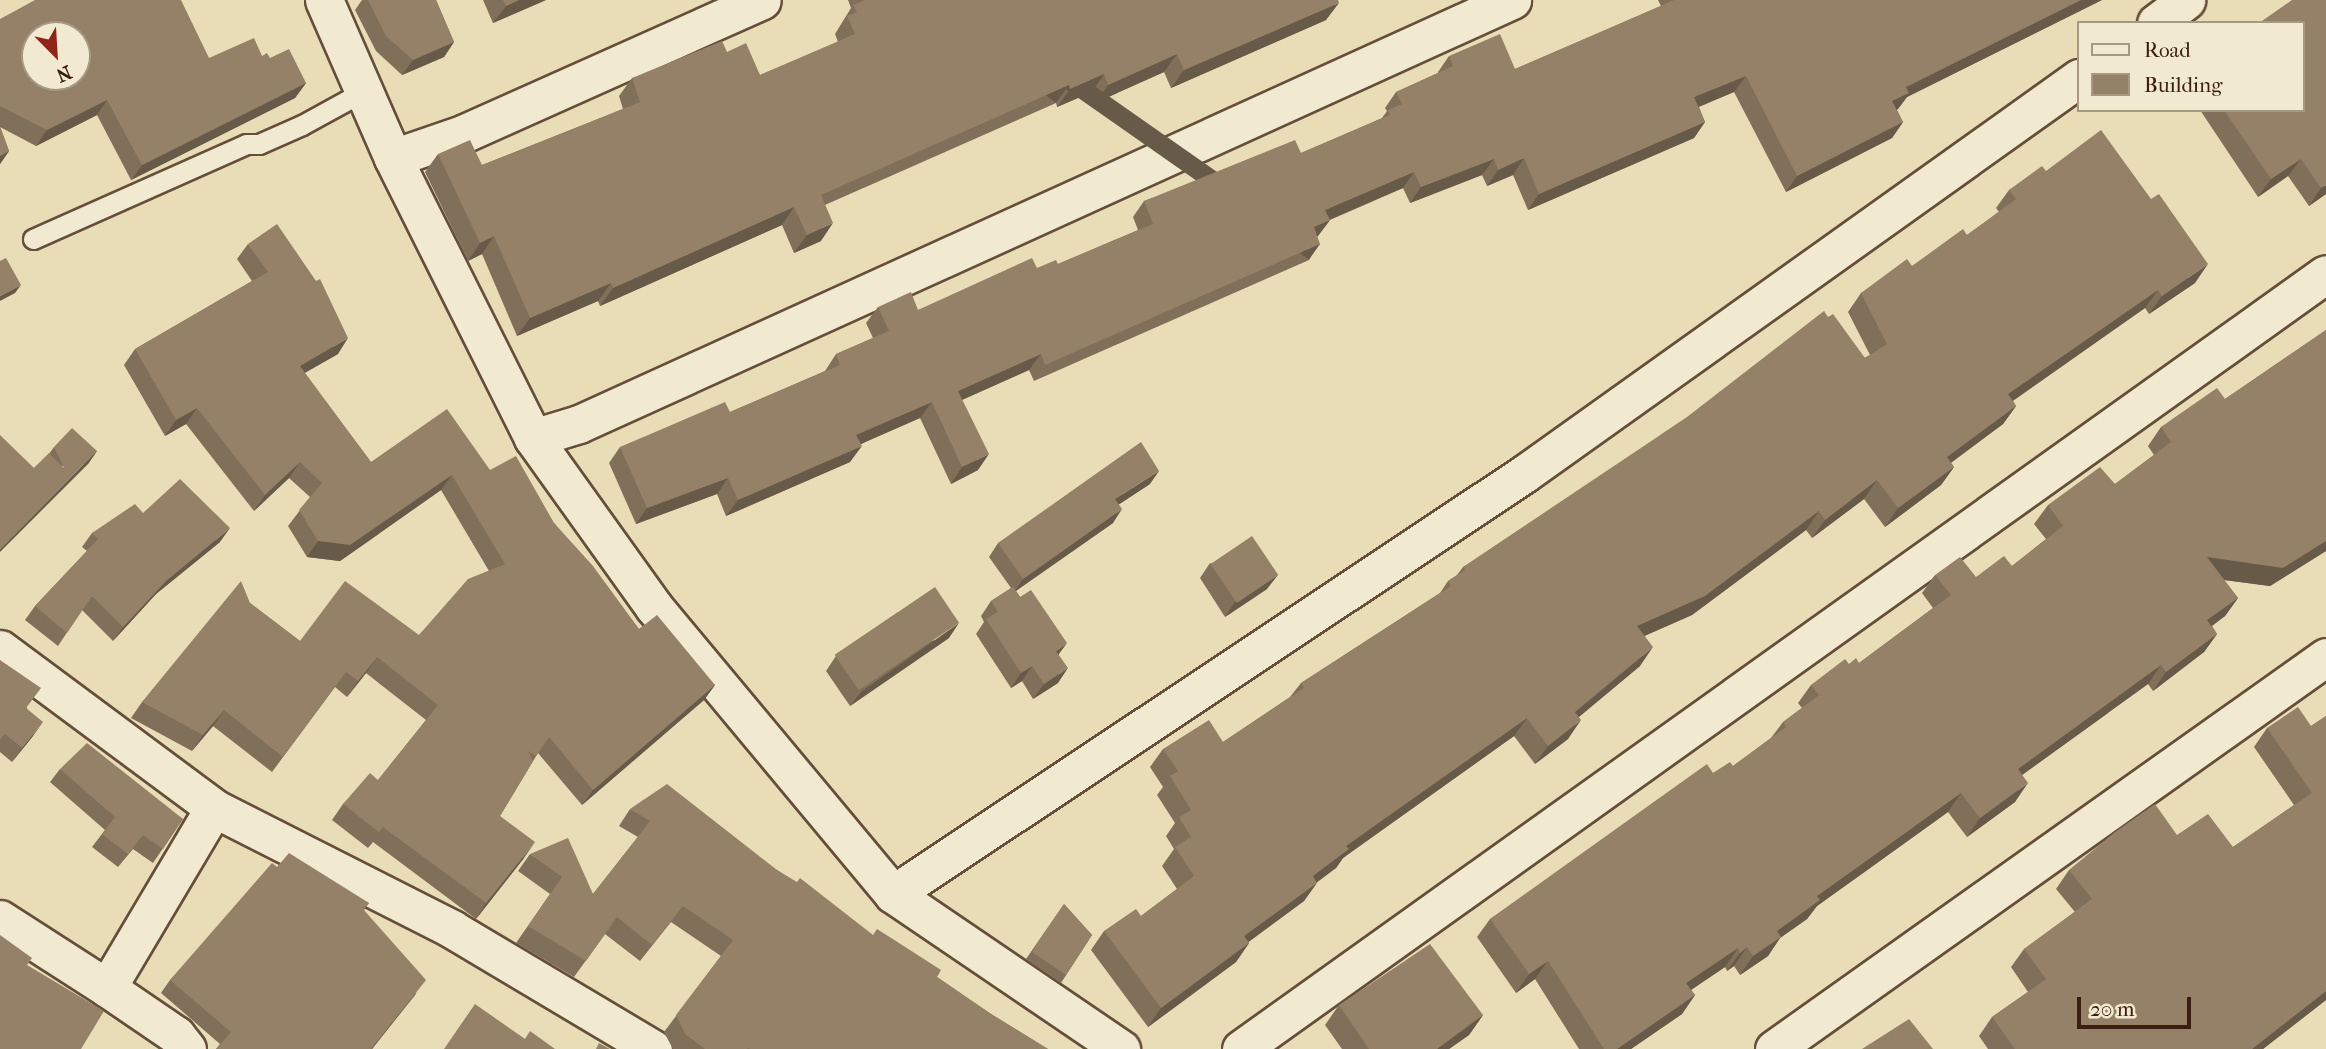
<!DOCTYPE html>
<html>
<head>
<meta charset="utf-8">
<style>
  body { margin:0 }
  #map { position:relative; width:2326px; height:1049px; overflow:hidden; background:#e9ddb7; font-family:"IM FELL French Canon",serif }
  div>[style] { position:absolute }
  .roads { filter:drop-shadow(2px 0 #654e3a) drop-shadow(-2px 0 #654e3a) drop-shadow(0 2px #654e3a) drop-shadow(0 -2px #654e3a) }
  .lane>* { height:19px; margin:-9.5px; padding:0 9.5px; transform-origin:9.5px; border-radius:9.5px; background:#f1e9d0 }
  .street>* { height:37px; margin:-18.5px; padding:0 18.5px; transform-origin:18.5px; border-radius:18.5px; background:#f1e9d0 }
  .wall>* { inset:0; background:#806f59 }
  .shaded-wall>* { inset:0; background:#685a48; transform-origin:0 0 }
  .building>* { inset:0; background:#958167; transform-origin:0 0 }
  span { translate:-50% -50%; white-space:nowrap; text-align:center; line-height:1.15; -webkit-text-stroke:5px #f1e9d0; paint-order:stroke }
  .legend { position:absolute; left:2077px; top:21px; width:228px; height:91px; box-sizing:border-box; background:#f1e9d0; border:2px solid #a79884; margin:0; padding:9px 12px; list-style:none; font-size:21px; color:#391e11 }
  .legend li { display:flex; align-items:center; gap:14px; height:35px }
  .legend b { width:35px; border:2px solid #a79884 }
  .north { position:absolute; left:21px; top:21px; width:70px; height:70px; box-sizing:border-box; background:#f1e9d0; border:2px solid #a79884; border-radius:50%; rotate:156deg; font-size:19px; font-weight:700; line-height:28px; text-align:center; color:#391e11 }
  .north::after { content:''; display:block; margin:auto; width:24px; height:32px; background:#8f2418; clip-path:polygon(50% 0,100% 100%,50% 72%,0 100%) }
  .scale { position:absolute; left:2077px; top:997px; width:114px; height:32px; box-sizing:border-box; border:4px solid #391e11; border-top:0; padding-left:9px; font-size:21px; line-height:24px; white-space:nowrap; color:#391e11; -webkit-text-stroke:5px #f1e9d0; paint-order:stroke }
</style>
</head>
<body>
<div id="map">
  <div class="roads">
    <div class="lane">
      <div style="left:33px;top:239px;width:233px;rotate:-24deg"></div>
      <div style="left:246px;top:144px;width:13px"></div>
      <div style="left:259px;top:144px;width:47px;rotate:-23.8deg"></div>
      <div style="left:302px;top:125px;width:71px;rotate:-28.7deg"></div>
    </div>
    <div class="street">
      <div style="left:324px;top:0;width:172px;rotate:66.4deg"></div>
      <div style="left:393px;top:158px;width:313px;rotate:63.4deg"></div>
      <div style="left:533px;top:438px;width:208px;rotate:54.4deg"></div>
      <div style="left:654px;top:607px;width:373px;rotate:50.2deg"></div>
      <div style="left:893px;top:894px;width:276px;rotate:34.2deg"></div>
      <div style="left:2156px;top:23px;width:38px;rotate:-37deg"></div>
      <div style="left:393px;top:158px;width:76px;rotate:-19.1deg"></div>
      <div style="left:465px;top:133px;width:325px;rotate:-24.1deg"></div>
      <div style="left:533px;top:438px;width:48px;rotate:-16.9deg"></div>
      <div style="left:579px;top:424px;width:1025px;rotate:-24.44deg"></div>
      <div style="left:0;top:649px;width:267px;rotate:36.6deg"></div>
      <div style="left:214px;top:808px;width:267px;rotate:26.9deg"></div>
      <div style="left:452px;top:929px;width:234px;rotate:30.8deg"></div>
      <div style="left:893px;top:894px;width:758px;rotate:-33.65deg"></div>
      <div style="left:1524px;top:474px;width:682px;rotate:-35.51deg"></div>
      <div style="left:0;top:919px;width:127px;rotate:32.8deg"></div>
      <div style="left:187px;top:1049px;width:18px;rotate:-128deg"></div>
      <div style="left:176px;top:1035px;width:83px;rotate:-145.7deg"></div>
      <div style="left:107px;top:988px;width:209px;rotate:-59.3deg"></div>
      <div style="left:1241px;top:1049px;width:1333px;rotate:-35.54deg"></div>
      <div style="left:1774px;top:1049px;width:677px;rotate:-35.38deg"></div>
    </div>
  </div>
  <div class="wall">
    <div style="clip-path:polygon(362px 0,436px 0,454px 42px,444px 57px,402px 75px,376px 51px,355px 10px)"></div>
    <div style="clip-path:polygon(483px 0,546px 0,493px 23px)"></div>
    <div style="clip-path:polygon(848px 0,1338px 0,1326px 20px,1171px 88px,1164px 72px,1095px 103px,1092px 92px,1057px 107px,1056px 103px,825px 205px,821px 241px,794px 253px,782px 225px,600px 306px,598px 301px,517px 336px,482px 254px,468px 261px,425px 172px,438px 154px,482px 165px,623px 109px,619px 96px,632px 78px,727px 52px,760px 75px,838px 42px,835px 34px,851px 8px)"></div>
    <div style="clip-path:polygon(1658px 0,2102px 0,1907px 97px,1897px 110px,1903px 122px,1892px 138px,1786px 192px,1734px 92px,1699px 107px,1705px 122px,1694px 138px,1528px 210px,1513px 175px,1487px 186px,1482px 175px,1410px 203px,1403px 188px,1330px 220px,1317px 237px,1309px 260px,1034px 381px,1029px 370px,962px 400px,978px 470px,951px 484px,920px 418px,861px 444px,850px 462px,726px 516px,717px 494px,636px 524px,609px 463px,620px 447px,730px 412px,825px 371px,836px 354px,873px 338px,866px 323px,878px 307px,918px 310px,1037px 268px,1058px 264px,1138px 230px,1133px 217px,1144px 201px,1301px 153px,1382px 118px,1387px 111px,1385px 108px,1396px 92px,1438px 73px,1438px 72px,1449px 56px,1515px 69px,1661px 6px)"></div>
    <div style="clip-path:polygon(0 19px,209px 58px,262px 56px,270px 58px,306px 83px,295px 98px,131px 180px,97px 115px,36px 146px,0 127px,9px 151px,0 164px)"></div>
    <div style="clip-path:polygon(2200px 110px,2303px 110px,2326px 194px,2309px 206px,2288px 176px,2258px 197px)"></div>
    <div style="clip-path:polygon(2046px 171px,2195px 283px,2149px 314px,2145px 308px,2013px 401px,2016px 406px,2003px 424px,1951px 463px,1954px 467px,1941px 485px,1885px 527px,1864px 499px,1812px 538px,1806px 530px,1692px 615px,1644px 636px,1640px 666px,1579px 717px,1568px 739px,1535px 764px,1514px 736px,1343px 858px,1336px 868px,1317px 882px,1304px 901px,1248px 942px,1249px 943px,1236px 962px,1148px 1027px,1091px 950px,1104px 931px,1141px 916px,1177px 889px,1162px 866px,1174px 849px,1166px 836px,1175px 823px,1157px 795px,1163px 787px,1150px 767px,1163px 749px,1223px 742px,1290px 697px,1301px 683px,1440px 593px,1448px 581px,1457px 575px,1463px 567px,1870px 355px,1848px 312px,1861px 293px,1912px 266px,1967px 235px,1999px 212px,1996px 208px,2009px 190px)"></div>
    <div style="clip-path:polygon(248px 244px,338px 354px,304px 373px,371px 462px,490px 470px,554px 523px,639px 629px,715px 685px,704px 700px,582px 805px,538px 753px,500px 816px,524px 858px,476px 919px,373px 842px,368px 848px,332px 820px,343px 804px,378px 780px,426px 720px,366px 673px,347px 697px,335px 687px,272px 772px,213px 726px,192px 751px,131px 718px,142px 702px,250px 603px,300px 641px,419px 635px,489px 571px,441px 490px,340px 561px,307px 557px,288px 526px,310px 497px,289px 478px,254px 511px,186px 424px,165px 436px,124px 365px,135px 349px,252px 281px,237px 259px)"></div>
    <div style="clip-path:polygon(2326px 330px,2326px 551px,2270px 586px,2224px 580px,2238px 598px,2225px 616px,2212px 626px,2217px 634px,2204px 652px,2153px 691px,2148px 684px,2022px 775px,2015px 802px,1967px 837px,1948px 812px,1817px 906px,1807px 919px,1780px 938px,1768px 956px,1740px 975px,1734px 966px,1727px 971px,1725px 967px,1691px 990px,1695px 995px,1682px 1014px,1631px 1049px,1579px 1049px,1535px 979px,1516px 993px,1477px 937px,1490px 919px,1713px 773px,1733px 766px,1771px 738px,1783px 722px,1802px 708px,1798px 703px,1811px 685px,1849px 664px,1859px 663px,1933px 608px,1922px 593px,1935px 575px,1976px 577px,2012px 566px,2046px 539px,2034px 524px,2048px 505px,2115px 484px,2154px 455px,2148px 446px,2161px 427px,2225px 399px)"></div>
    <div style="clip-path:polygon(54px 447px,97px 451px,88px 464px,34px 468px,49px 454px)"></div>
    <div style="clip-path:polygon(1150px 484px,1119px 504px,1113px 523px,1016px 591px,1059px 654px,1058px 683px,1033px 699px,1022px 681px,1011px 688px,976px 634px,984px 622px,981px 616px,991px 601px,1011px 588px,989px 557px,998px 543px)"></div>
    <div style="clip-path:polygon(143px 513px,220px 542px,156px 594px,113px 641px,82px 610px,58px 646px,25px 620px,35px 606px,87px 551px,82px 547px,92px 533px)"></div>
    <div style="clip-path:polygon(1210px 563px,1267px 589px,1225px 617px,1200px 578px)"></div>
    <div style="clip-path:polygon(949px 638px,850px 706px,826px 671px,836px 656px)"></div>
    <div style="clip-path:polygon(0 660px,27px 708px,33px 736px,12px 762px,0 752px)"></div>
    <div style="clip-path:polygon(2326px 716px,2326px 1000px,2263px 1049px,1988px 1049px,1979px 1036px,1992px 1017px,2028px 992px,2011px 967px,2024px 949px,2075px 912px,2056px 889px,2069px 870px,2177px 835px,2233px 847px,2294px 805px,2254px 747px,2267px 728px,2311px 726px)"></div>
    <div style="clip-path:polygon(60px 769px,183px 819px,153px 863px,133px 849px,118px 867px,92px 847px,105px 830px,50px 782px)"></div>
    <div style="clip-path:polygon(630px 809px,777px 870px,872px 935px,937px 977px,991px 1014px,1048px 1049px,673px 1049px,664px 1032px,721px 956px,671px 922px,640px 961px,605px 934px,574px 977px,516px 943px,550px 894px,518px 871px,530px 854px,593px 894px,638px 837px,619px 826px)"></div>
    <div style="clip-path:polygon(277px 867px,369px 903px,364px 910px,416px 994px,372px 1049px,216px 1049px,220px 1044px,161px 993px,170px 980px)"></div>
    <div style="clip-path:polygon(1064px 904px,1092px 935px,1061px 983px,1026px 959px)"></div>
    <div style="clip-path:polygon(1339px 1005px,1483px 1015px,1469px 1035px,1449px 1049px,1342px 1049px,1325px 1025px)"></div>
  </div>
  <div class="shaded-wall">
    <div style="clip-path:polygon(519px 0,546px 0,493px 23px,506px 6px)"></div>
    <div style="clip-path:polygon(2081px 0,2102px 0,1907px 97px,1898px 109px,1881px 117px,1892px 101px,1906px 87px)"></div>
    <div style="clip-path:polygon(1339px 3px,1326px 20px,1171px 88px,1184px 70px)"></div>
    <div style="clip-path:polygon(454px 42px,444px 57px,402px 75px,413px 60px)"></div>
    <div style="clip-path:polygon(1177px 54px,1164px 72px,1095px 103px,1108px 85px)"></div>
    <div style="clip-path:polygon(1104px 74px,1092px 92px,1057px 107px,1070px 89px)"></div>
    <div style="clip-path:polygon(1746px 76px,1734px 92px,1683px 113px,1694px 97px)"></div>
    <div style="clip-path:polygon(306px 83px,295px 98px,131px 180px,142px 165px)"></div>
    <div style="left:1069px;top:85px;width:22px;height:271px;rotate:126deg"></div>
    <div style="clip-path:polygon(107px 100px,97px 115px,36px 146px,47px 130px)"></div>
    <div style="clip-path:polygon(1705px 122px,1694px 138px,1528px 210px,1539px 194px)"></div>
    <div style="clip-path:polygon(1903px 122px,1892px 138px,1786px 192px,1797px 176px)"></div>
    <div style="clip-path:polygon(9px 151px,0 164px,0 156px)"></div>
    <div style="clip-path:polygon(1524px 158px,1513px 175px,1487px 186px,1498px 170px)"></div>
    <div style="clip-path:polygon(1494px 159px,1482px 175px,1410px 203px,1421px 187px)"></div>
    <div style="clip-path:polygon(2301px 159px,2288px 176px,2258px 197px,2271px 179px)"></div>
    <div style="clip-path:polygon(1414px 172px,1403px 188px,1314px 226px,1325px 210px)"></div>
    <div style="clip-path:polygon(2326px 185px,2326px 194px,2309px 206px,2321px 188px)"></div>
    <div style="clip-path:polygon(794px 207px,782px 225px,600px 306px,613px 288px)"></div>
    <div style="clip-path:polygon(1330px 220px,1318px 236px,1302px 243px,1314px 227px)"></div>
    <div style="clip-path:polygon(833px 223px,821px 241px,794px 253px,807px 235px)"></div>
    <div style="clip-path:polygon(494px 236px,482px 254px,468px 261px,480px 243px)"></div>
    <div style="left:1320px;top:244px;width:19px;height:300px;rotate:125deg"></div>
    <div style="clip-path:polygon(2208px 264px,2195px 283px,2149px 314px,2162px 296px)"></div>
    <div style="clip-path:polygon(611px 283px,598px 301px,517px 336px,530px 318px)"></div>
    <div style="clip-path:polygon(21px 285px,15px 293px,0 301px,0 296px)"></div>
    <div style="clip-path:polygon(2158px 290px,2145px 308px,1995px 413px,2008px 394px)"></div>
    <div style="clip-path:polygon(348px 338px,338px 354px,289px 382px,300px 366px)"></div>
    <div style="clip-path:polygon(1041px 354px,1029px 370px,946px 407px,958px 391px)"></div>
    <div style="clip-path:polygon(932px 402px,920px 418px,845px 451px,856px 435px)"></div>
    <div style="clip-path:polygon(2016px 406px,2003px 424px,1934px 475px,1947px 457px)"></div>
    <div style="clip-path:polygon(197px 408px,186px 424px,165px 436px,176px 420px)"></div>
    <div style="clip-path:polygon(862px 446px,850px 462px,726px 516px,738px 500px)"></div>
    <div style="clip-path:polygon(97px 451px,88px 464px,0 552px,0 549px)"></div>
    <div style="clip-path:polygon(989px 454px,978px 470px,951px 484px,962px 467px)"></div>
    <div style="clip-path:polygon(300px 462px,289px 478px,254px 511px,265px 495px)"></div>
    <div style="clip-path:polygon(1954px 467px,1941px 485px,1885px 527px,1898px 508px)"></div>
    <div style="clip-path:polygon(1159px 471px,1150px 484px,1106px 513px,1115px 499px)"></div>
    <div style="clip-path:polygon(452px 475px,441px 490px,340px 561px,307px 557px,318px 541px)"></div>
    <div style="clip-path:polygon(728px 478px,717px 494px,636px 524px,647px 508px)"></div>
    <div style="clip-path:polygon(1877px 480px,1864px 499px,1812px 538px,1825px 520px)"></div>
    <div style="clip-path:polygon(1122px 509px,1113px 523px,1014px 592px,1023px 579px)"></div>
    <div style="clip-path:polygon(1819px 511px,1806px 530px,1692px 615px,1624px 645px,1637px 626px)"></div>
    <div style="clip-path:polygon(230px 528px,220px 542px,156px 594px,113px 641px,123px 627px,166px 581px)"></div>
    <div style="clip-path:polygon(2326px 541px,2326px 551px,2270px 586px,2194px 576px,2207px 557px)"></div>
    <div style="clip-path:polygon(1278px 575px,1267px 589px,1225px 617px,1235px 602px)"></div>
    <div style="clip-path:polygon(2238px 598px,2225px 616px,2194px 639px,2207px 620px)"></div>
    <div style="clip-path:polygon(959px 623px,949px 638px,850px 706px,861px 692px)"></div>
    <div style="clip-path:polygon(2217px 634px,2204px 652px,2153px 691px,2166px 672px)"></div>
    <div style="clip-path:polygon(1067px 643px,1056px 658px,1056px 651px)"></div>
    <div style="clip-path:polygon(1653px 647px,1640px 666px,1562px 731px,1575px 712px)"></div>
    <div style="clip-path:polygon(377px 657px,366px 673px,347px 697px,358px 681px)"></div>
    <div style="clip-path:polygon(2161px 665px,2148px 684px,2004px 788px,2018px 769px)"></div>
    <div style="clip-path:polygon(1032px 666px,1022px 681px,1011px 688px,1021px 673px)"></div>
    <div style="clip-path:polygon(1068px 668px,1058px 683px,1033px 699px,1044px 684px)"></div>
    <div style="clip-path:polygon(715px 685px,704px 700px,582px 805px,593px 790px)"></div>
    <div style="clip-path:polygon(224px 710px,213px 726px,192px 751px,203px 735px)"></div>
    <div style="clip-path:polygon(1527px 718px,1514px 736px,1343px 858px,1336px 868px,1300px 895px,1313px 876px,1346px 846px)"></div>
    <div style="clip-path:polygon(1581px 720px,1568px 739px,1535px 764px,1548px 746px)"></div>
    <div style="clip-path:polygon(43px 722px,33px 736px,12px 762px,22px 748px)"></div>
    <div style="clip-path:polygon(2028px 783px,2015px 802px,1967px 837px,1980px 818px)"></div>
    <div style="clip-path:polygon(1961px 793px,1948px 812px,1817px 906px,1807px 919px,1780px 938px,1768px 956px,1740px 975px,1753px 956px,1777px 931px,1817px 896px)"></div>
    <div style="clip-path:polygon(535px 842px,524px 858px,476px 919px,486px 903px)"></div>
    <div style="clip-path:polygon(1317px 883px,1304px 901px,1231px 955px,1244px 936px)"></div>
    <div style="clip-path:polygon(1249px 943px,1236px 962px,1148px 1027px,1161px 1008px)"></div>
    <div style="clip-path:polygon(1747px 947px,1734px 966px,1727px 971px,1740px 953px)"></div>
    <div style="clip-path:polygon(1738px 948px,1725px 967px,1673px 1002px,1686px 983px)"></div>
    <div style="clip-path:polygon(1548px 961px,1535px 979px,1516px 993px,1529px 974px)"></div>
    <div style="clip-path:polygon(426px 980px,372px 1049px,371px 1049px)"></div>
    <div style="clip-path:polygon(2326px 991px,2326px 1000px,2263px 1049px,2252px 1049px)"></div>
    <div style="clip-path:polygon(1695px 995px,1682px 1014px,1631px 1049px,1617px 1049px)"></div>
    <div style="clip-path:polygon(1483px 1015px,1469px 1035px,1449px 1049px,1437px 1049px)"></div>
  </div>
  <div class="building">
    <div style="clip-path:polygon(evenodd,35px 0,181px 0,209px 58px,254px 38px,262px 56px,267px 53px,270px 58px,289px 49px,306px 83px,142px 165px,107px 100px,47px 130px,0 106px,0 19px,35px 0,35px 35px,77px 35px,77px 77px,35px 77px,35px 35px)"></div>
    <div style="clip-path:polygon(368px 0,436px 0,454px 42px,413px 60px,386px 36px)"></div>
    <div style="clip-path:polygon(503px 0,519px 0,506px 6px)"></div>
    <div style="clip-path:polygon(865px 0,1338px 0,1339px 3px,1184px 70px,1177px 54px,1108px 85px,1104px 74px,1070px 89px,1069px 85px,821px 195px,833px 223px,807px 235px,794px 207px,613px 288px,611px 283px,530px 318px,494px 236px,480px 243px,438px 154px,470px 140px,482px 165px,519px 151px,640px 102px,632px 78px,722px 41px,727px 52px,746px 43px,760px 75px,855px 34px,847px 16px,857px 12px,853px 5px)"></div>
    <div style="clip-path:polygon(1674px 0,2081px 0,1906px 87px,1909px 93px,1892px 101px,1903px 122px,1797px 176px,1746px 76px,1694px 97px,1705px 122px,1539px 194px,1524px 158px,1498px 170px,1494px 159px,1421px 187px,1414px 172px,1325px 210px,1330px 220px,1314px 227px,1320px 244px,1045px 365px,1041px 354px,958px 391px,989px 454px,962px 467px,932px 402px,856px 435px,862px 446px,738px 500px,728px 478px,647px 508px,620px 447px,725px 402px,730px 412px,840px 365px,836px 354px,889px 331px,878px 307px,911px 292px,918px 310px,1032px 258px,1037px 268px,1056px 260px,1058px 264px,1153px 224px,1144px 201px,1295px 140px,1301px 153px,1390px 115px,1388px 110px,1402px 104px,1396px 92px,1453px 66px,1449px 56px,1500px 34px,1515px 69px)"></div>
    <div style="clip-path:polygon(2292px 0,2326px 0,2326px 185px,2321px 188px,2301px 159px,2271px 179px,2224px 110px,2303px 110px,2303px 23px,2259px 23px)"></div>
    <div style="clip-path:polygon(0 126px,9px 151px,0 156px)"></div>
    <div style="clip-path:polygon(2101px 130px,2151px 199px,2159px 194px,2208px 264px,2162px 296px,2158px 290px,2008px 394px,2016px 406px,1947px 457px,1954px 467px,1898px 508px,1877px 480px,1825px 520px,1819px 511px,1705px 596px,1637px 626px,1653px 647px,1575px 712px,1581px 720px,1548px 746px,1527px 718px,1346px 846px,1349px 849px,1313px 876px,1317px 883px,1244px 936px,1249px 943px,1161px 1008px,1104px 931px,1136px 909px,1141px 916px,1194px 876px,1175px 847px,1191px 837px,1179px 817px,1191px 810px,1170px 776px,1178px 771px,1163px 749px,1209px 720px,1223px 742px,1304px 688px,1301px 683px,1451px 586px,1448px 581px,1465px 570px,1463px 567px,1687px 417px,1824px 311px,1828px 317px,1833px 314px,1865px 358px,1887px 344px,1861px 293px,1907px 259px,1912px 266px,1963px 229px,1967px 235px,2016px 199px,2009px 190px,2042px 166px,2046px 171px)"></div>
    <div style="clip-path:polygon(277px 224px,316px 281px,320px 279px,348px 338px,300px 366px,371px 462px,447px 409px,490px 470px,516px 456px,554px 523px,593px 566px,639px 629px,657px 615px,715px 685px,593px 790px,549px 737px,536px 756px,528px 751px,533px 761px,500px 816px,535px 842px,486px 903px,383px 827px,379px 832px,343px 804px,370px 773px,378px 780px,438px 705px,377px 657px,358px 681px,346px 672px,283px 757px,224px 710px,203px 735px,142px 702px,241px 581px,250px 603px,300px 641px,345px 581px,419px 635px,468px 579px,505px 564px,452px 475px,350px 545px,318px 541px,299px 510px,322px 483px,300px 462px,265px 495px,197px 408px,176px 420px,135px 349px,268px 272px,248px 244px)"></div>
    <div style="clip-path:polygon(6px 258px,21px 285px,0 296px,0 261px)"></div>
    <div style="clip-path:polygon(2326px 330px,2326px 541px,2283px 568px,2207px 557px,2238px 598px,2207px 620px,2217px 634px,2166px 672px,2161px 665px,2018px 769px,2028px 783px,1980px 818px,1961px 793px,1817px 896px,1820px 900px,1777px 931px,1781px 937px,1753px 956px,1747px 947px,1740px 953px,1738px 948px,1686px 983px,1695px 995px,1617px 1049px,1604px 1049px,1548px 961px,1529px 974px,1490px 919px,1707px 764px,1713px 773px,1730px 762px,1733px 766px,1786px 727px,1783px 722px,1819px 695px,1811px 685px,1845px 659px,1849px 664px,1856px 658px,1859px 663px,1951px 595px,1935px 575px,1960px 557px,1976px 577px,2004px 556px,2012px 566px,2063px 526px,2048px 505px,2100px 467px,2115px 484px,2171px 442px,2161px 427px,2217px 388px,2225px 399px)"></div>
    <div style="clip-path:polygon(72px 428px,97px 451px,0 549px,0 435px,34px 468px,49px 453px,64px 468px,54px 447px)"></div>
    <div style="clip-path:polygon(1141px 442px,1159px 471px,1115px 499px,1122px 509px,1023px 579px,998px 543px)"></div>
    <div style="clip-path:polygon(180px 479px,230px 528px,166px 581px,123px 627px,92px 596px,67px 633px,35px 606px,98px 539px,92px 533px,135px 504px,143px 513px)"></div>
    <div style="left:1252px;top:536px;width:47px;height:50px;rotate:56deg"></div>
    <div style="left:935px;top:587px;width:43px;height:121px;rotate:56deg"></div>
    <div style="clip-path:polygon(1013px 587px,1020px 597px,1031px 590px,1067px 643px,1056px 651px,1068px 668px,1044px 684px,1032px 666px,1021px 673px,986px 619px,998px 612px,991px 601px)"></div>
    <div style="clip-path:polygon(0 660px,41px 688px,26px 708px,43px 722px,22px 748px,5px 734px,0 740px)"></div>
    <div style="clip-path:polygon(2298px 707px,2311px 726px,2326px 716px,2326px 991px,2252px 1049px,2015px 1049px,1992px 1017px,2046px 979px,2024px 949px,2092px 899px,2069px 870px,2115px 832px,2155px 804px,2177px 835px,2208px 814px,2233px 847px,2312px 793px,2267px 728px)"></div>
    <div style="clip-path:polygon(87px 743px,183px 819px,163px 849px,143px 835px,128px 854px,102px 834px,115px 817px,60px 769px)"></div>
    <div style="clip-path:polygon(667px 784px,777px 870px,797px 882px,800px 878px,873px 935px,877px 929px,941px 970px,937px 977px,991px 1014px,1048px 1049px,750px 1049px,748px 1048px,747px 1049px,705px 1049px,685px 1034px,676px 1015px,733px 940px,683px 906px,652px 945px,617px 917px,586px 961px,528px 926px,562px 877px,530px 854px,568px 838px,593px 894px,650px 821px,630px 809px)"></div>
    <div style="clip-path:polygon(289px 853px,369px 903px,363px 909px,426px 980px,371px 1049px,216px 1049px,231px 1032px,170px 980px,272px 863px,277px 867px)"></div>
    <div style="clip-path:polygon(1064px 904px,1092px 935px,1066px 975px,1032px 952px)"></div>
    <div style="clip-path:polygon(0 935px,32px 958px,27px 965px,104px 1011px,81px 1049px,0 1049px)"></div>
    <div style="clip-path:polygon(1430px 944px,1483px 1015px,1437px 1049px,1369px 1049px,1339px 1005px)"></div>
    <div style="clip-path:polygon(475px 1004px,525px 1039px,530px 1031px,555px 1049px,444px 1049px)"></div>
    <div style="clip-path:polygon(1909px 1019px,1933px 1049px,1862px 1049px)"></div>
    <div style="clip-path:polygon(599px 1043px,610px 1049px,596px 1049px)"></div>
  </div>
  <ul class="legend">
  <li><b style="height:9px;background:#f1e9d0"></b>Road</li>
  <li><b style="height:19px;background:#958167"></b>Building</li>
  </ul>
  <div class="north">N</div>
  <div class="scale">20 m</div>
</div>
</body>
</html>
